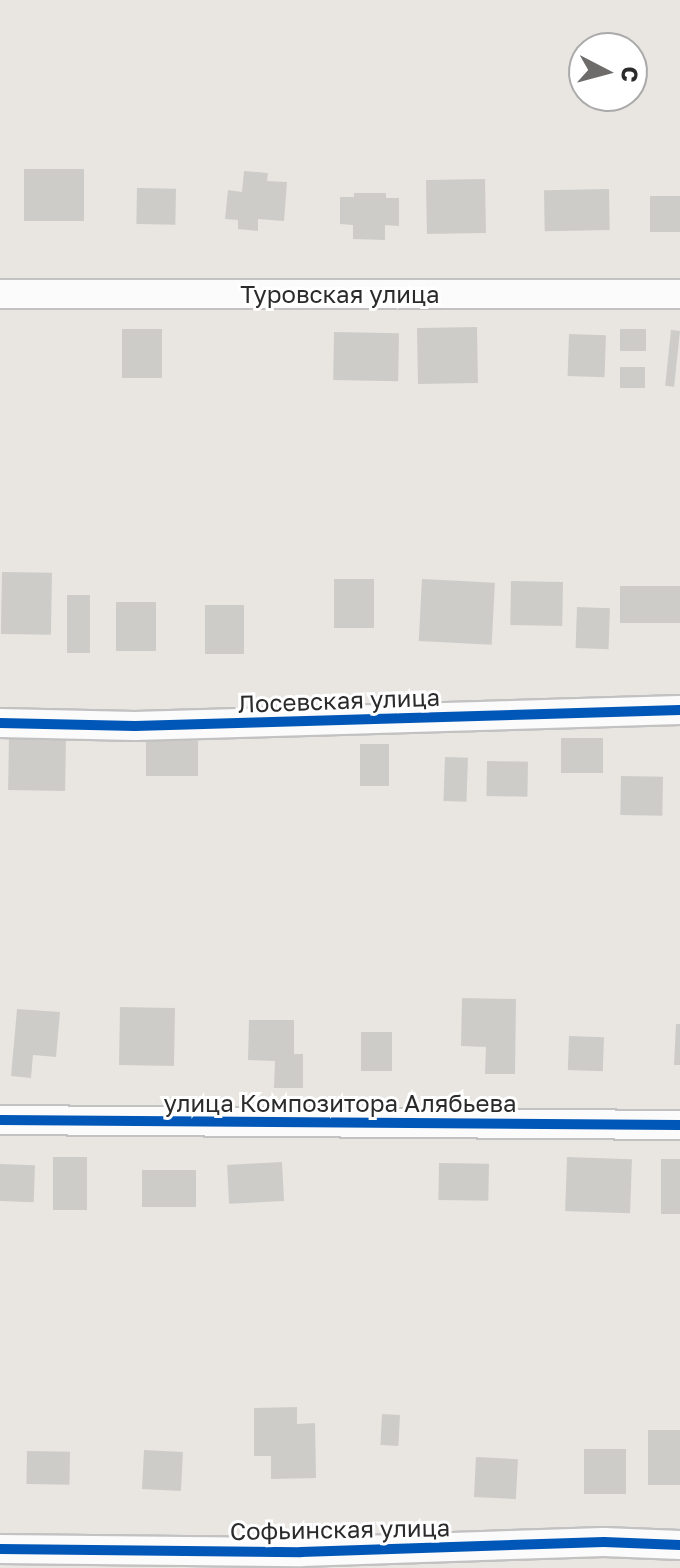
<!DOCTYPE html>
<html>
<head>
<meta charset="utf-8">
<style>
  body { margin:0 }
  #map { position:relative; width:680px; height:1568px; overflow:hidden; background:#e9e6e2; font-family:"Golos Text",sans-serif }
  div>[style] { position:absolute }
  .building>* { inset:0; background:#ceccc9; transform-origin:0 0 }
  .roads { filter:drop-shadow(2px 0 #c3c2c2) drop-shadow(-2px 0 #c3c2c2) drop-shadow(0 2px #c3c2c2) drop-shadow(0 -2px #c3c2c2) }
  .minor>* { height:28px; margin:-14px; padding:0 14px; transform-origin:14px; border-radius:14px; background:#fcfbfb }
  .cycleway>* { height:10px; margin:-5px; padding:0 5px; transform-origin:5px; border-radius:5px; background:#0057b8 }
  span { translate:-50% -50%; white-space:nowrap; text-align:center; line-height:1.15; -webkit-text-stroke:6px #fff; paint-order:stroke }
  .street-label { font-size:24px; color:#2b2b2b }
  .north { position:absolute; left:568px; top:32px; width:80px; height:80px; box-sizing:border-box; background:#fff; border:2px solid #aaa; border-radius:50%; rotate:96deg; font-size:22px; font-weight:700; line-height:32px; text-align:center; color:#2b2b2b }
  .north::after { content:''; display:block; margin:auto; width:28px; height:36px; background:#6e6c6b; clip-path:polygon(50% 0,100% 100%,50% 72%,0 100%) }
</style>
</head>
<body>
<div id="map">
  <div class="building">
    <div style="left:24px;top:169px;width:60px;height:52px"></div>
    <div style="clip-path:polygon(244px 171px,268px 173px,267px 181px,287px 182px,284px 221px,258px 219px,258px 231px,238px 229px,238px 220px,225px 219px,228px 190px,242px 192px)"></div>
    <div style="left:485px;top:179px;width:54px;height:59px;rotate:89deg"></div>
    <div style="left:137px;top:188px;width:39px;height:36px;rotate:1deg"></div>
    <div style="left:609px;top:189px;width:41px;height:65px;rotate:89deg"></div>
    <div style="clip-path:polygon(354px 193px,386px 193px,386px 198px,399px 198px,399px 226px,385px 225px,385px 240px,353px 239px,353px 225px,340px 224px,340px 197px,354px 197px)"></div>
    <div style="left:650px;top:196px;width:30px;height:36px"></div>
    <div style="left:477px;top:327px;width:56px;height:60px;rotate:89deg"></div>
    <div style="left:122px;top:329px;width:40px;height:49px"></div>
    <div style="left:620px;top:329px;width:26px;height:22px"></div>
    <div style="left:671px;top:330px;width:9px;height:56px;rotate:6deg"></div>
    <div style="left:334px;top:332px;width:65px;height:48px;rotate:1deg"></div>
    <div style="left:569px;top:334px;width:37px;height:42px;rotate:2deg"></div>
    <div style="left:620px;top:367px;width:25px;height:21px"></div>
    <div style="left:2px;top:572px;width:50px;height:62px;rotate:1deg"></div>
    <div style="left:334px;top:579px;width:40px;height:49px"></div>
    <div style="left:422px;top:579px;width:73px;height:62px;rotate:3deg"></div>
    <div style="left:511px;top:581px;width:52px;height:44px;rotate:1deg"></div>
    <div style="left:620px;top:586px;width:60px;height:37px"></div>
    <div style="left:67px;top:595px;width:23px;height:58px"></div>
    <div style="left:116px;top:602px;width:40px;height:49px"></div>
    <div style="left:205px;top:605px;width:39px;height:49px"></div>
    <div style="left:577px;top:607px;width:33px;height:41px;rotate:2deg"></div>
    <div style="left:9px;top:738px;width:57px;height:52px;rotate:1deg"></div>
    <div style="left:561px;top:738px;width:42px;height:35px"></div>
    <div style="left:146px;top:741px;width:52px;height:35px"></div>
    <div style="left:360px;top:744px;width:29px;height:42px"></div>
    <div style="left:445px;top:757px;width:23px;height:44px;rotate:2deg"></div>
    <div style="left:487px;top:761px;width:41px;height:35px;rotate:1deg"></div>
    <div style="left:621px;top:776px;width:42px;height:39px;rotate:1deg"></div>
    <div style="clip-path:polygon(462px 998px,516px 999px,515px 1074px,485px 1074px,486px 1047px,461px 1046px)"></div>
    <div style="left:120px;top:1007px;width:55px;height:58px;rotate:1deg"></div>
    <div style="clip-path:polygon(17px 1009px,60px 1012px,56px 1057px,33px 1055px,31px 1078px,11px 1076px)"></div>
    <div style="clip-path:polygon(249px 1020px,294px 1020px,294px 1054px,303px 1054px,303px 1088px,274px 1088px,275px 1061px,248px 1060px)"></div>
    <div style="clip-path:polygon(676px 1024px,680px 1024px,680px 1065px,674px 1065px)"></div>
    <div style="left:361px;top:1032px;width:31px;height:39px"></div>
    <div style="left:569px;top:1036px;width:35px;height:34px;rotate:2deg"></div>
    <div style="left:53px;top:1157px;width:34px;height:53px"></div>
    <div style="left:567px;top:1157px;width:65px;height:54px;rotate:2deg"></div>
    <div style="left:661px;top:1159px;width:19px;height:55px"></div>
    <div style="left:282px;top:1162px;width:39px;height:55px;rotate:87deg"></div>
    <div style="left:439px;top:1163px;width:50px;height:37px;rotate:1deg"></div>
    <div style="left:0;top:1164px;width:35px;height:37px;rotate:2deg"></div>
    <div style="left:142px;top:1170px;width:54px;height:37px"></div>
    <div style="clip-path:polygon(297px 1407px,297px 1424px,315px 1423px,316px 1478px,271px 1479px,271px 1456px,254px 1456px,254px 1408px)"></div>
    <div style="left:382px;top:1414px;width:18px;height:31px;rotate:3deg"></div>
    <div style="left:648px;top:1430px;width:32px;height:55px"></div>
    <div style="left:626px;top:1449px;width:45px;height:42px;rotate:90deg"></div>
    <div style="left:144px;top:1450px;width:39px;height:39px;rotate:3deg"></div>
    <div style="left:27px;top:1451px;width:43px;height:33px;rotate:1deg"></div>
    <div style="left:476px;top:1457px;width:42px;height:40px;rotate:3deg"></div>
  </div>
  <div class="roads">
    <div class="minor">
      <div style="left:0;top:294px;width:680px"></div>
      <div style="left:0;top:723px;width:135px;rotate:1.3deg"></div>
      <div style="left:135px;top:726px;width:545px;rotate:-1.68deg"></div>
      <div style="left:0;top:1120px;width:680px;rotate:0.42deg"></div>
      <div style="left:0;top:1549px;width:301px;rotate:0.6deg"></div>
      <div style="left:301px;top:1552px;width:303px;rotate:-1.9deg"></div>
      <div style="left:604px;top:1542px;width:76px;rotate:2.3deg"></div>
    </div>
  </div>
  <div class="cycleway">
    <div style="left:0;top:723px;width:135px;rotate:1.3deg"></div>
    <div style="left:135px;top:726px;width:545px;rotate:-1.68deg"></div>
    <div style="left:0;top:1120px;width:680px;rotate:0.42deg"></div>
    <div style="left:0;top:1549px;width:301px;rotate:0.6deg"></div>
    <div style="left:301px;top:1552px;width:303px;rotate:-1.9deg"></div>
    <div style="left:604px;top:1542px;width:76px;rotate:2.3deg"></div>
  </div>
  <div class="street-label">
    <span style="left:340px;top:294px">Туровская улица</span>
    <span style="left:339px;top:700px;rotate:-2deg">Лосевская улица</span>
    <span style="left:340px;top:1103px">улица Композитора Алябьева</span>
    <span style="left:340px;top:1529px;rotate:-1deg">Софьинская улица</span>
  </div>
  <div class="north">С</div>
</div>
</body>
</html>
